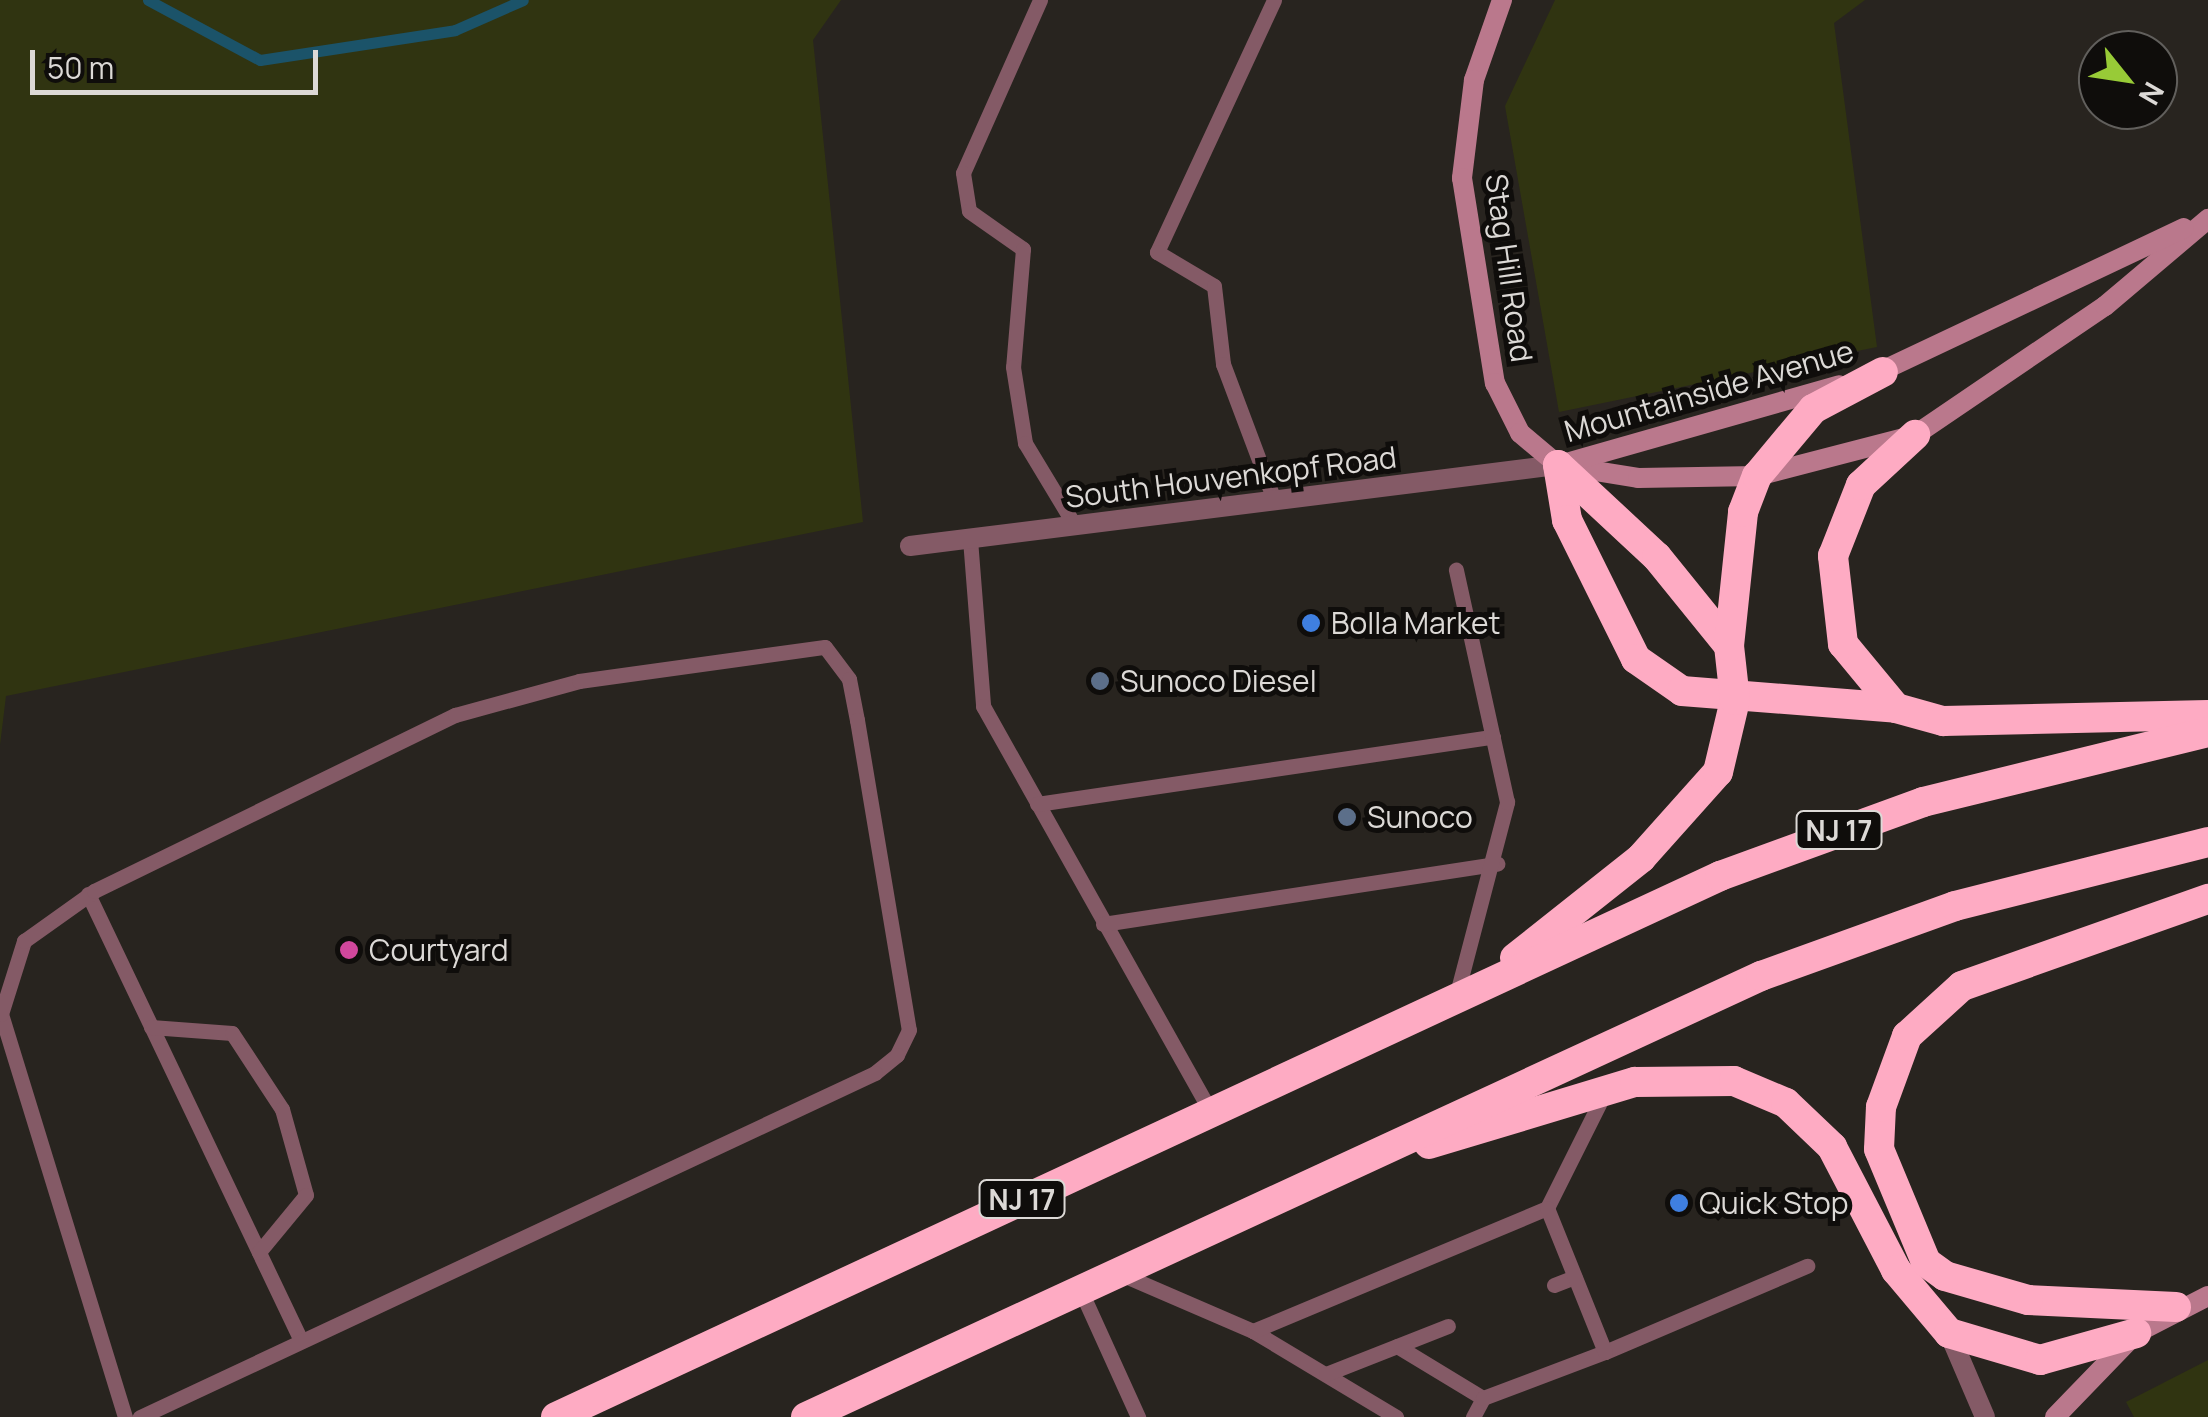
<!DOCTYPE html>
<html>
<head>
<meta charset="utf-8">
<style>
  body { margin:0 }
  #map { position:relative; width:2208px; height:1417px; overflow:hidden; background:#28241f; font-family:Manrope,sans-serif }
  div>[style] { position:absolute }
  .green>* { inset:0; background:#303411 }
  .stream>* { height:11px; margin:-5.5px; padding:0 5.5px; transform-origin:5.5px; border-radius:5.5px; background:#1b5369 }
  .lane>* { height:15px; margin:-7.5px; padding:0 7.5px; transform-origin:7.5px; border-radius:7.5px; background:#845a66 }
  .street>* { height:20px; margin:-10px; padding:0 10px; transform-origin:10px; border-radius:10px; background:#845a66 }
  .secondary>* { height:20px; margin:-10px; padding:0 10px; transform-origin:10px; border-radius:10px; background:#ba788c }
  .highway>* { height:30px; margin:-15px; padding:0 15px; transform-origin:15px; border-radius:15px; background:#feabc3 }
  .dots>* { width:28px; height:28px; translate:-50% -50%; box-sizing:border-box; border:5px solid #0f0d0b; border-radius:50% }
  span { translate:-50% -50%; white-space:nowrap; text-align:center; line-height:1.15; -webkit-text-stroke:10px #0f0d0b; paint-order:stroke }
  .shield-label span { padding:2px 8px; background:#0f0d0b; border:2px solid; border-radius:8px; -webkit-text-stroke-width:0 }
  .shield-label { font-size:28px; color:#dcd9d6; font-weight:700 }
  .street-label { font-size:30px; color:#dcd9d6 }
  .poi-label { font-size:30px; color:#dcd9d6 }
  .left { translate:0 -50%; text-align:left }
  .north { position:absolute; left:2078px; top:30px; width:100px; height:100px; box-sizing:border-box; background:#0f0d0b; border:2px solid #615f5c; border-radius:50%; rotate:120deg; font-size:28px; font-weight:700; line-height:40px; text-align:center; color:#dcd9d6 }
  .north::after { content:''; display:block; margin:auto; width:35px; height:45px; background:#98cb37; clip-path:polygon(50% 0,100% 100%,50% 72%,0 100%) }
  .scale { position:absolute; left:30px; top:50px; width:288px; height:45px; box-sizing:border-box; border:5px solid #dcd9d6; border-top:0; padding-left:12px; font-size:30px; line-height:35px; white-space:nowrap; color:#dcd9d6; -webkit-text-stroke:8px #0f0d0b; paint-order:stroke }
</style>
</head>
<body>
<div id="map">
  <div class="green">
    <div style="clip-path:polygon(0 0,841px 0,813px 40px,863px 522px,6px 696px,0 745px)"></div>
    <div style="clip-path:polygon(1555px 0,1865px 0,1834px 23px,1877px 347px,1559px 412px,1505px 106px)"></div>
    <div style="clip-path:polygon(2208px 1360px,2208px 1417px,2134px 1417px,2126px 1402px)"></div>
  </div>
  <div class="stream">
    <div style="left:148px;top:0;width:127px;rotate:28.2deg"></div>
    <div style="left:260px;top:60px;width:197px;rotate:-8.7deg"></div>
    <div style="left:455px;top:30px;width:74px;rotate:-23.8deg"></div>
  </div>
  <div class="lane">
    <div style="left:1040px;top:0;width:189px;rotate:114deg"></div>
    <div style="left:963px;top:173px;width:38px;rotate:81deg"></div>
    <div style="left:969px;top:211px;width:66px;rotate:35.1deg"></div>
    <div style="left:1023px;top:249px;width:118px;rotate:94.8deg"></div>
    <div style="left:1013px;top:367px;width:77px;rotate:81deg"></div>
    <div style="left:1025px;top:443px;width:97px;rotate:58.9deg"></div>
    <div style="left:1274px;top:0;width:278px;rotate:114.9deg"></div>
    <div style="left:1157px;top:252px;width:66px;rotate:30.8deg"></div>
    <div style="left:1214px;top:286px;width:79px;rotate:83.4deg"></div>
    <div style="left:1223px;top:364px;width:147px;rotate:69.4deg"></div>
    <div style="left:970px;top:539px;width:168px;rotate:85.5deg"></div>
    <div style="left:983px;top:706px;width:464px;rotate:60.7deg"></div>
    <div style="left:1037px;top:804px;width:461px;rotate:-8.4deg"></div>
    <div style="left:88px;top:894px;width:495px;rotate:64.5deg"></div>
    <div style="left:1103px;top:924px;width:399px;rotate:-8.7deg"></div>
    <div style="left:1456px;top:997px;width:202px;rotate:-75.3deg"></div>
    <div style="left:1507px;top:802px;width:238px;rotate:-102.4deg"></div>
    <div style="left:151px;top:1027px;width:81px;rotate:4.2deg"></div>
    <div style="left:232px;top:1033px;width:91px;rotate:56.7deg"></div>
    <div style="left:282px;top:1109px;width:89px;rotate:74.4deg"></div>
    <div style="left:306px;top:1195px;width:74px;rotate:129.5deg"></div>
    <div style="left:1121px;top:1274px;width:144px;rotate:23.4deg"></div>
    <div style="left:1253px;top:1331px;width:167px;rotate:31deg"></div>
    <div style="left:1554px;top:1285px;width:22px;rotate:-21deg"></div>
    <div style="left:1080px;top:1289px;width:141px;rotate:65.6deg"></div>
    <div style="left:1253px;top:1331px;width:319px;rotate:-22.7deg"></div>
    <div style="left:1547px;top:1208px;width:127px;rotate:-63.4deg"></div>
    <div style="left:1397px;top:1346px;width:100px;rotate:31.2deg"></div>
    <div style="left:1605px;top:1352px;width:220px;rotate:-23.1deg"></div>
    <div style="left:1326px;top:1374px;width:131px;rotate:-21.5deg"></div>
    <div style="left:125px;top:1417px;width:422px;rotate:-107.1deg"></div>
    <div style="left:1px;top:1014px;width:77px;rotate:-72.5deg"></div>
    <div style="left:24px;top:941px;width:86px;rotate:-35.5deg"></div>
    <div style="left:94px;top:891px;width:402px;rotate:-26deg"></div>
    <div style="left:455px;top:715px;width:129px;rotate:-15.3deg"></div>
    <div style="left:579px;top:681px;width:248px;rotate:-7.9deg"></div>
    <div style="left:825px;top:647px;width:40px;rotate:53deg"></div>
    <div style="left:849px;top:679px;width:42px;rotate:79deg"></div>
    <div style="left:857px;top:720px;width:314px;rotate:80.5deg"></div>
    <div style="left:909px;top:1030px;width:28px;rotate:116deg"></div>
    <div style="left:897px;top:1055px;width:28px;rotate:141deg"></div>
    <div style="left:875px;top:1073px;width:812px;rotate:154.92deg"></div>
    <div style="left:1473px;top:1417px;width:21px;rotate:-62deg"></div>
    <div style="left:1483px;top:1398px;width:130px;rotate:-20.7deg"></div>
    <div style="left:1605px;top:1352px;width:155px;rotate:-111.9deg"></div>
  </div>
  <div class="street">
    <div style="left:910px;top:546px;width:653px;rotate:-7.13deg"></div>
    <div style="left:1949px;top:1333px;width:91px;rotate:66.8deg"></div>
  </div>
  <div class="secondary">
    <div style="left:1502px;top:0;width:85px;rotate:109.3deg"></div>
    <div style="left:1474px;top:80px;width:99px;rotate:97deg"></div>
    <div style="left:1462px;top:178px;width:208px;rotate:80.9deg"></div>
    <div style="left:1495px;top:383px;width:56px;rotate:63.4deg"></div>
    <div style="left:1520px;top:433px;width:50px;rotate:40.1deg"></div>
    <div style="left:1558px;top:465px;width:81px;rotate:9.2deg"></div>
    <div style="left:1638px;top:478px;width:119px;rotate:-1deg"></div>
    <div style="left:1757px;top:476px;width:163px;rotate:-14.5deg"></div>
    <div style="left:1915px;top:435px;width:230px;rotate:-34.2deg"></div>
    <div style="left:2105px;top:306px;width:135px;rotate:-40.2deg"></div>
    <div style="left:1871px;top:376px;width:346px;rotate:-25.3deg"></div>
    <div style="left:1559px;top:465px;width:291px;rotate:-15.9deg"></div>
    <div style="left:2055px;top:1417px;width:117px;rotate:-46deg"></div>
    <div style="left:2136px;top:1333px;width:81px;rotate:-27.2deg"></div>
  </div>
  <div class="highway">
    <div style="left:1558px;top:465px;width:56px;rotate:80.7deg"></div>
    <div style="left:1567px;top:520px;width:155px;rotate:63.6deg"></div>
    <div style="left:1636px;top:659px;width:56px;rotate:34.8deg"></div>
    <div style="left:1682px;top:691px;width:215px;rotate:4.5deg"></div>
    <div style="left:1896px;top:708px;width:49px;rotate:15.5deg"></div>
    <div style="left:1943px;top:721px;width:265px;rotate:-1.3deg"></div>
    <div style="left:1558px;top:465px;width:135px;rotate:42.9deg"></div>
    <div style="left:1657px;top:557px;width:114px;rotate:51deg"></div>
    <div style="left:1896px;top:708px;width:83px;rotate:-129.6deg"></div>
    <div style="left:1843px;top:644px;width:89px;rotate:-96.5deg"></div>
    <div style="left:1833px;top:556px;width:76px;rotate:-68.5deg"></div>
    <div style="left:1861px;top:485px;width:74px;rotate:-42.8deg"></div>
    <div style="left:1515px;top:958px;width:161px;rotate:-38.4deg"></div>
    <div style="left:1641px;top:858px;width:115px;rotate:-48.2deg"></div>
    <div style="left:1718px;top:772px;width:74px;rotate:-76.7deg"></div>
    <div style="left:1735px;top:700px;width:54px;rotate:-96.3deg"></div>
    <div style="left:1729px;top:646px;width:135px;rotate:-84deg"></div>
    <div style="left:1743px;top:512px;width:39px;rotate:-69deg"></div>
    <div style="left:1757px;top:476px;width:87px;rotate:-50.1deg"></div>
    <div style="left:1813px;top:409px;width:79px;rotate:-27.9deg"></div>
    <div style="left:1429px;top:1144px;width:215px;rotate:-16.8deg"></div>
    <div style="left:1635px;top:1082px;width:99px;rotate:-0.6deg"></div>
    <div style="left:1734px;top:1081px;width:56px;rotate:22.9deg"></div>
    <div style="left:1786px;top:1103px;width:64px;rotate:43.7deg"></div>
    <div style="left:1832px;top:1147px;width:139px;rotate:62.5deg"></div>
    <div style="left:1896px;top:1270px;width:82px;rotate:49.9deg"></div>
    <div style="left:1949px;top:1333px;width:95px;rotate:16.5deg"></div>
    <div style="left:2040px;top:1360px;width:100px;rotate:-15.7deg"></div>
    <div style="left:2176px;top:1307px;width:148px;rotate:-177.3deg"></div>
    <div style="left:2028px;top:1300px;width:86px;rotate:-163.9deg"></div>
    <div style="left:1945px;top:1276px;width:24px;rotate:-144deg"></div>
    <div style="left:1926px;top:1262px;width:122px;rotate:-112.6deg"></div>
    <div style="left:1879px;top:1149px;width:42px;rotate:-87.3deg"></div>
    <div style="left:1881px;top:1107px;width:76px;rotate:-69.9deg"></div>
    <div style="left:1907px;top:1036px;width:74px;rotate:-42.3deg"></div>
    <div style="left:1962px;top:986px;width:261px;rotate:-19.5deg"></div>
    <div style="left:556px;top:1417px;width:1284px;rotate:-24.93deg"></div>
    <div style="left:1720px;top:876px;width:216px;rotate:-20deg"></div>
    <div style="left:1923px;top:802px;width:293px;rotate:-13.8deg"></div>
    <div style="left:806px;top:1417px;width:1052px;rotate:-24.79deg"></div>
    <div style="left:1761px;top:976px;width:206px;rotate:-19.8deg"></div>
    <div style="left:1955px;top:906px;width:261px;rotate:-14.2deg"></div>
  </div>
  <div class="dots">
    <div style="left:1311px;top:623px;background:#3f7fe0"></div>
    <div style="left:1100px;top:681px;background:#5c6f8a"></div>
    <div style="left:1347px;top:817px;background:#5c6f8a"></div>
    <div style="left:349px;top:950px;background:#d1479c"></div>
    <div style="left:1679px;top:1203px;background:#3f7fe0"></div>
  </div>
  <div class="shield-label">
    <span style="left:1839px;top:830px">NJ 17</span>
    <span style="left:1022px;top:1199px">NJ 17</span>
  </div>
  <div class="street-label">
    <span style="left:1509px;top:268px;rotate:82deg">Stag Hill Road</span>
    <span style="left:1709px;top:391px;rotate:-16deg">Mountainside Avenue</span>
    <span style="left:1231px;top:477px;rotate:-7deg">South Houvenkopf Road</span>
  </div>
  <div class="poi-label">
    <span class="left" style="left:1331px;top:623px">Bolla Market</span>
    <span class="left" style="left:1120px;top:681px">Sunoco Diesel</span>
    <span class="left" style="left:1367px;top:817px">Sunoco</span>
    <span class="left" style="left:369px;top:950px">Courtyard</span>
    <span class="left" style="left:1699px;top:1203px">Quick Stop</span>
  </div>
  <div class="north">N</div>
  <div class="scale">50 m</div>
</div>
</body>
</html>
